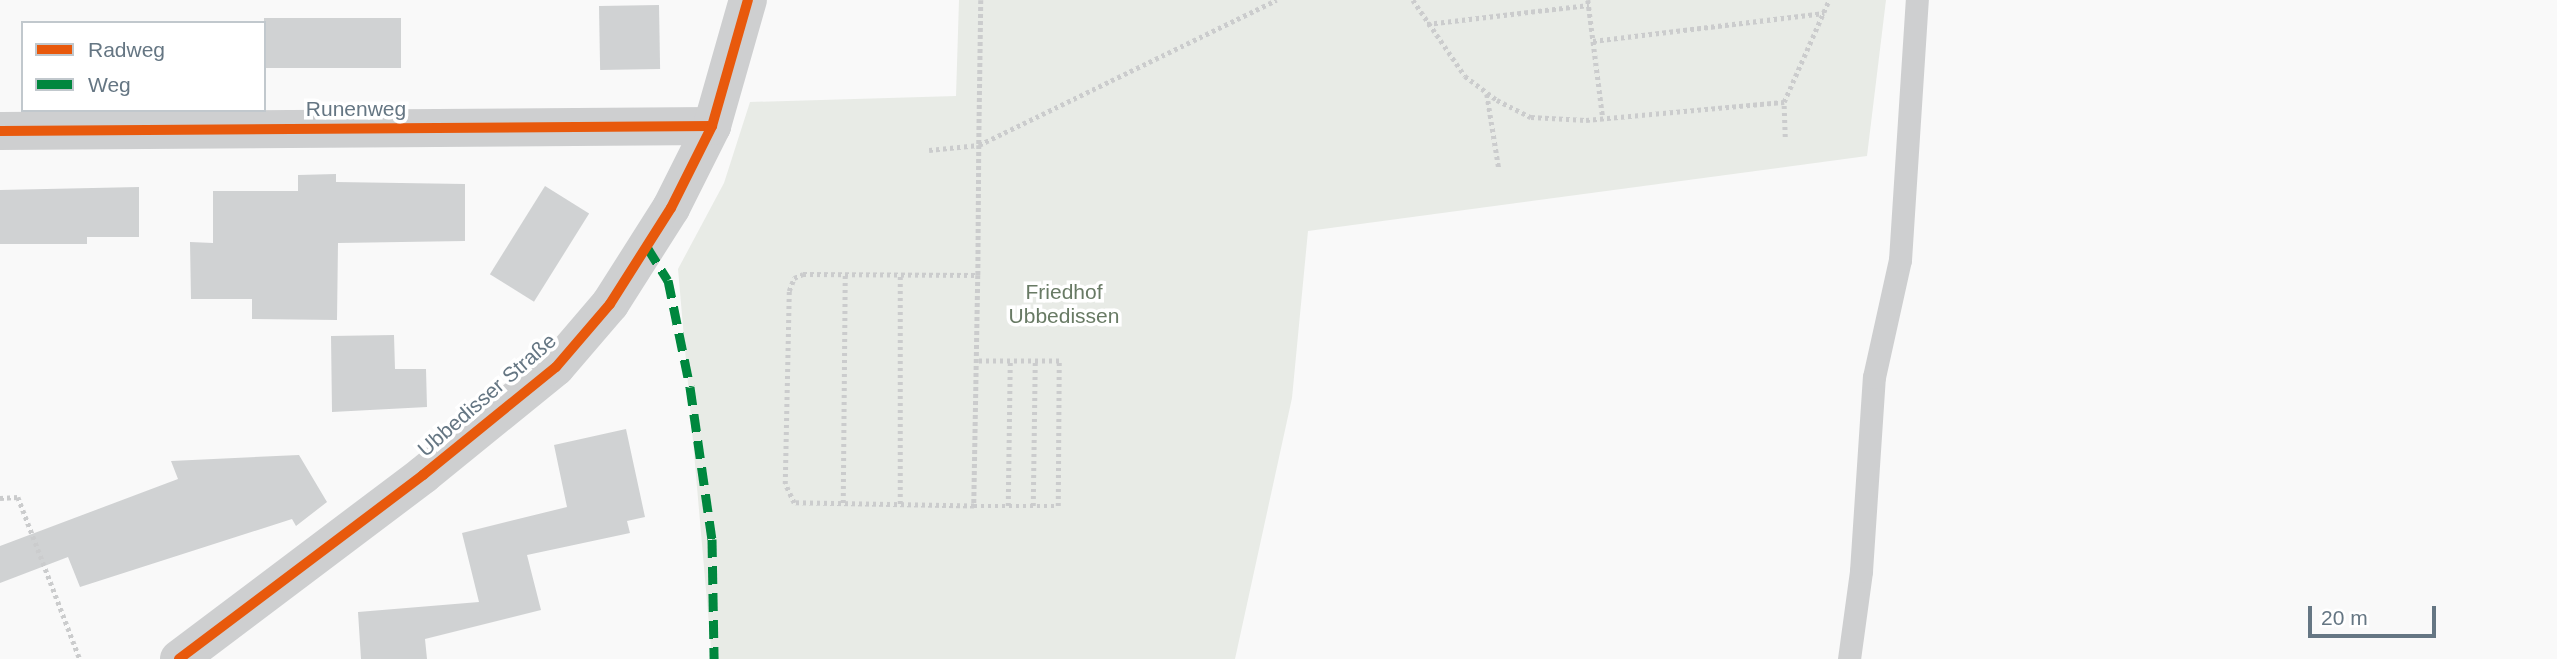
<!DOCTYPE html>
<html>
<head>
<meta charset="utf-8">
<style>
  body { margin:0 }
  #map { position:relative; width:2557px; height:659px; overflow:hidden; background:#f9f9f9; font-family:Helvetica,sans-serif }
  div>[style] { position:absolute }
  .green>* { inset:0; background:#e8ebe6 }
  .building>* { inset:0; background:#d0d2d3; transform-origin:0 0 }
  .path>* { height:4.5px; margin-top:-2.25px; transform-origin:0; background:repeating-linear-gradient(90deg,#cbcccd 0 3.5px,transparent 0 7px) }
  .lane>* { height:23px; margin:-11.5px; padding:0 11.5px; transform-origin:11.5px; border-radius:11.5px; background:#cecfd0 }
  .street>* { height:38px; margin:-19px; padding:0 19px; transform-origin:19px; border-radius:19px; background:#cecfd0 }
  .quiet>* { height:9px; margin-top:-4.5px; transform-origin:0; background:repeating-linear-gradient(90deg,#00873e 0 18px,transparent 0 27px) }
  .cycleway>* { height:10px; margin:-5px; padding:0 5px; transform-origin:5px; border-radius:5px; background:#e8590c }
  span { translate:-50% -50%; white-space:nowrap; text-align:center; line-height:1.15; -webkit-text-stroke:7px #fff; paint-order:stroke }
  .street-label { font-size:21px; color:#657683 }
  .park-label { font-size:21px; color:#687a64 }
  .legend { position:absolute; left:21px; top:21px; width:245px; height:91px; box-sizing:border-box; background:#fff; border:2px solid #c1c8cd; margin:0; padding:9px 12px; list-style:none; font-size:21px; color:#657683 }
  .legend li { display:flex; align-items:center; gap:14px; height:35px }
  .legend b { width:35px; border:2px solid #c1c8cd }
  .scale { position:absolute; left:2308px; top:606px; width:128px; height:32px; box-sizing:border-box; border:4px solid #657683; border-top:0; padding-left:9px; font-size:21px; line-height:24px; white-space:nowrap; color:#657683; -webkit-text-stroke:5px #fff; paint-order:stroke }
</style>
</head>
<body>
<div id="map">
  <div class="green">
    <div style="clip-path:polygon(959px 0,1886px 0,1867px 156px,1308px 231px,1292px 398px,1235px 659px,712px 659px,678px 269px,724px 183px,750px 102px,956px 96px)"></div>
  </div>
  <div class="building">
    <div style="left:659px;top:5px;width:64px;height:60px;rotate:89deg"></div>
    <div style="left:264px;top:18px;width:137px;height:50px"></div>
    <div style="clip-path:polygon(336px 174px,336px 182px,465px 184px,465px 241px,338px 243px,337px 320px,252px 319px,252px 299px,191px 299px,190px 242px,213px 243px,213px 191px,298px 191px,298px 175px)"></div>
    <div style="left:545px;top:186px;width:52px;height:104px;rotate:32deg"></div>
    <div style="clip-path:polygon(139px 187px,139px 237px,87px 237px,87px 244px,0 244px,0 190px)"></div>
    <div style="clip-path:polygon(394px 335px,395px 369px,426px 369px,427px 407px,332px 412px,331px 336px)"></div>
    <div style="clip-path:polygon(626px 429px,645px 517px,627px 521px,630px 533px,527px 555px,541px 610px,425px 639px,427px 659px,361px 659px,358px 612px,479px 602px,462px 533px,567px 507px,554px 445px)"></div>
    <div style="clip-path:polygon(299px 455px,327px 502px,296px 526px,292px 519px,80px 587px,68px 557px,0 583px,0 546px,178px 479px,171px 461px)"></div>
  </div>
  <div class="path">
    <div style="left:981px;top:0;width:145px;rotate:90.8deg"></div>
    <div style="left:979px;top:145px;width:331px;rotate:-26deg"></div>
    <div style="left:1413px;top:0;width:92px;rotate:55.6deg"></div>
    <div style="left:1465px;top:76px;width:40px;rotate:37deg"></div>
    <div style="left:1497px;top:100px;width:38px;rotate:27deg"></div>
    <div style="left:1531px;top:117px;width:55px;rotate:3.1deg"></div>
    <div style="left:1586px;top:120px;width:199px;rotate:-5.2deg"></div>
    <div style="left:1588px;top:0;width:119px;rotate:82.8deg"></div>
    <div style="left:1427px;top:24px;width:163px;rotate:-6.7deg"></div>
    <div style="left:1593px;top:41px;width:233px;rotate:-6.9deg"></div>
    <div style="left:1487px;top:94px;width:76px;rotate:80.9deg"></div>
    <div style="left:1785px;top:137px;width:35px;rotate:-92deg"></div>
    <div style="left:1784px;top:102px;width:111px;rotate:-66.2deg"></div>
    <div style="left:929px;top:150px;width:50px;rotate:-5.7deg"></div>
    <div style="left:979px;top:145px;width:130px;rotate:90.4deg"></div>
    <div style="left:978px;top:275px;width:231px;rotate:91deg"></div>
    <div style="left:974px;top:506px;width:180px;rotate:-179deg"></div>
    <div style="left:794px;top:503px;width:21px;rotate:-115deg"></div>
    <div style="left:785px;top:484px;width:193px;rotate:-88.8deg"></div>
    <div style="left:789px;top:291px;width:14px;rotate:-69deg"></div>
    <div style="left:794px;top:278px;width:10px;rotate:-24deg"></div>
    <div style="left:803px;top:274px;width:175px;rotate:0.3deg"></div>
    <div style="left:0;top:498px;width:18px;rotate:-3deg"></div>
    <div style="left:18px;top:497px;width:173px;rotate:69.1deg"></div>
    <div style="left:843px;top:503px;width:229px;rotate:-89.5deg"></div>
    <div style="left:900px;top:504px;width:230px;rotate:-90deg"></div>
    <div style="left:974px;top:506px;width:84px"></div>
    <div style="left:1058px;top:506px;width:145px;rotate:-89.6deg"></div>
    <div style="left:1059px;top:361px;width:82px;rotate:180deg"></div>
    <div style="left:1008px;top:506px;width:145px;rotate:-89.2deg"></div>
    <div style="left:1033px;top:506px;width:145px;rotate:-89.2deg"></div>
  </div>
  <div class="lane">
    <div style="left:1849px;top:659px;width:89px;rotate:-82.2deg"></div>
    <div style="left:1861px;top:571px;width:194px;rotate:-86.2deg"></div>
    <div style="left:1874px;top:377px;width:120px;rotate:-77.5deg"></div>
    <div style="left:1900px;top:260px;width:261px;rotate:-86.3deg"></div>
  </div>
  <div class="street">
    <div style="left:0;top:131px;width:712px;rotate:-0.4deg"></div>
    <div style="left:179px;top:659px;width:306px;rotate:-37deg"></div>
    <div style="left:423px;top:475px;width:171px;rotate:-39.1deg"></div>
    <div style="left:556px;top:367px;width:83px;rotate:-49.4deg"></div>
    <div style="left:610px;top:304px;width:114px;rotate:-57.6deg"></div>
    <div style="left:671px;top:208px;width:92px;rotate:-63.4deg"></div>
    <div style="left:712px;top:126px;width:131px;rotate:-74.1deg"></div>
  </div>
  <div class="quiet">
    <div style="left:647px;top:247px;width:39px;rotate:58deg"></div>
    <div style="left:668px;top:280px;width:109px;rotate:78.4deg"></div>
    <div style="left:690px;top:387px;width:154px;rotate:81.8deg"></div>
    <div style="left:712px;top:539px;width:120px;rotate:89deg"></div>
  </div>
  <div class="cycleway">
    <div style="left:0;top:131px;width:712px;rotate:-0.4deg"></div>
    <div style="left:179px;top:659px;width:306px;rotate:-37deg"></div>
    <div style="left:423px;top:475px;width:171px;rotate:-39.1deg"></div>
    <div style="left:556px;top:367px;width:83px;rotate:-49.4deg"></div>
    <div style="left:610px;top:304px;width:114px;rotate:-57.6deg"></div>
    <div style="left:671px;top:208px;width:92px;rotate:-63.4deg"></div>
    <div style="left:712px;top:126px;width:131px;rotate:-74.1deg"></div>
  </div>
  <div class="street-label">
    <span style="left:356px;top:109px">Runenweg</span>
    <span style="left:487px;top:395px;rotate:-41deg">Ubbedisser Straße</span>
  </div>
  <div class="park-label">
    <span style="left:1064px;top:304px">Friedhof<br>Ubbedissen</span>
  </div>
  <ul class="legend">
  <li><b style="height:9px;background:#e8590c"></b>Radweg</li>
  <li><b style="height:9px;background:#00873e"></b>Weg</li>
  </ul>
  <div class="scale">20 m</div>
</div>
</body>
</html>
